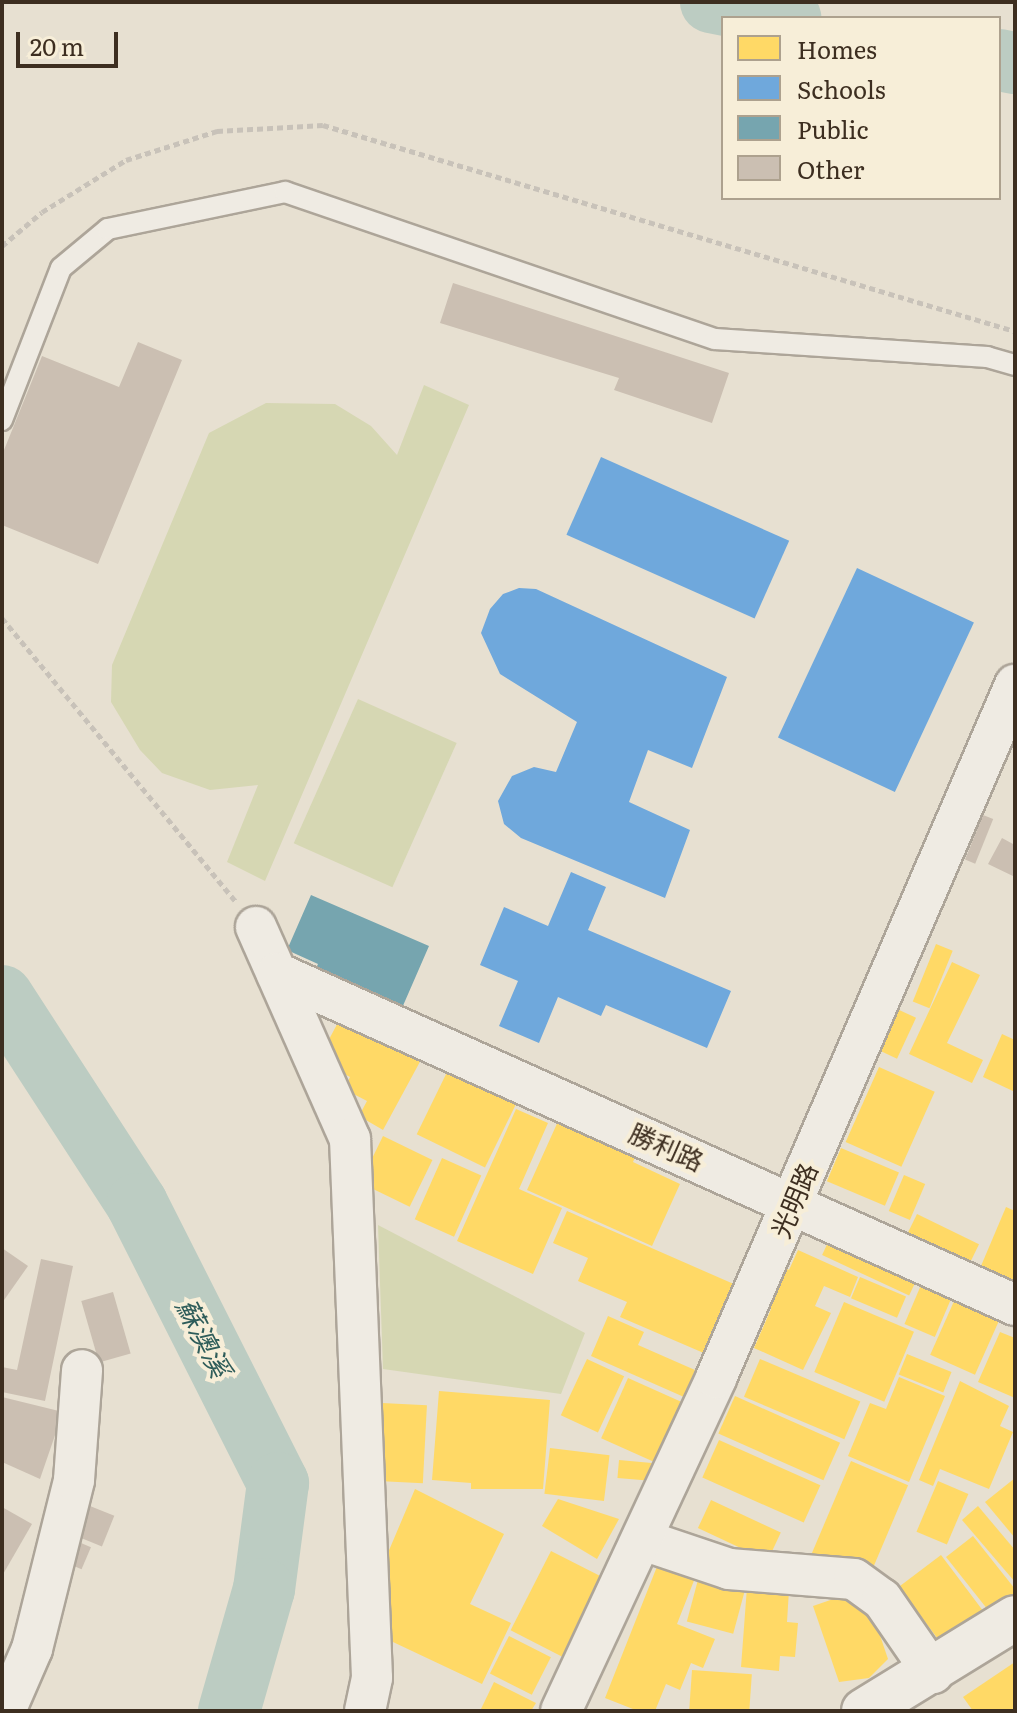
<!DOCTYPE html>
<html>
<head>
<meta charset="utf-8">
<style>
  body { margin:0 }
  #map { position:relative; width:1017px; height:1713px; overflow:hidden; background:#e7e0d1; font-family:Literata,"Noto Sans TC",serif }
  div>[style] { position:absolute }
  .green>* { inset:0; background:#d6d7b3; transform-origin:0 0 }
  .homes>* { inset:0; background:#ffd966; transform-origin:0 0 }
  .schools>* { inset:0; background:#6fa8dc; transform-origin:0 0 }
  .public>* { inset:0; background:#76a5af }
  .river>* { height:62px; margin:-31px; padding:0 31px; transform-origin:31px; border-radius:31px; background:#bcccc2 }
  .building>* { inset:0; background:#cbbfb2; transform-origin:0 0 }
  .path>* { height:5px; margin-top:-2.5px; transform-origin:0; background:repeating-linear-gradient(90deg,#c8c2b9 0 6px,transparent 0 10px) }
  .roads { filter:drop-shadow(2px 0 #ada599) drop-shadow(-2px 0 #ada599) drop-shadow(0 2px #ada599) drop-shadow(0 -2px #ada599) }
  .service>* { height:20px; margin:-10px; padding:0 10px; transform-origin:10px; border-radius:10px; background:#efebe3 }
  .minor>* { height:40px; margin:-20px; padding:0 20px; transform-origin:20px; border-radius:20px; background:#efebe3 }
  .tertiary>* { height:44px; margin:-22px; padding:0 22px; transform-origin:22px; border-radius:22px; background:#efebe3 }
  span { translate:-50% -50%; white-space:nowrap; text-align:center; line-height:1.15; -webkit-text-stroke:8px #f7eed8; paint-order:stroke }
  .street-label { font-size:26px; color:#3d2e20 }
  .water-label { font-size:28px; color:#2f5d5a; font-style:italic }
  .frame { position:absolute; inset:0; border:4px solid #3d2e20; pointer-events:none }
  .legend { position:absolute; left:721px; top:16px; width:280px; height:184px; box-sizing:border-box; background:#f7eed8; border:2px solid #ada18e; margin:0; padding:10px 14px; list-style:none; font-size:24px; color:#3d2e20 }
  .legend li { display:flex; align-items:center; gap:16px; height:40px }
  .legend b { width:40px; border:2px solid #ada18e }
  .scale { position:absolute; left:16px; top:32px; width:102px; height:36px; box-sizing:border-box; border:4px solid #3d2e20; border-top:0; padding-left:10px; font-size:24px; line-height:28px; white-space:nowrap; color:#3d2e20; -webkit-text-stroke:6px #f7eed8; paint-order:stroke }
</style>
</head>
<body>
<div id="map">
  <div class="green">
    <div style="clip-path:polygon(424px 385px,469px 405px,265px 881px,227px 862px,258px 785px,210px 790px,162px 773px,140px 750px,111px 702px,112px 665px,209px 433px,266px 403px,335px 404px,371px 426px,397px 455px)"></div>
    <div style="left:358px;top:699px;width:108px;height:158px;rotate:24deg"></div>
    <div style="clip-path:polygon(378px 1225px,585px 1333px,561px 1394px,383px 1369px)"></div>
  </div>
  <div class="homes">
    <div style="left:936px;top:944px;width:18px;height:62px;rotate:22deg"></div>
    <div style="clip-path:polygon(952px 962px,980px 975px,947px 1043px,983px 1060px,972px 1083px,909px 1054px)"></div>
    <div style="left:897px;top:1009px;width:21px;height:45px;rotate:25deg"></div>
    <div style="clip-path:polygon(342px 1015px,422px 1058px,383px 1130px,359px 1116px,367px 1101px,344px 1089px,350px 1077px,318px 1060px)"></div>
    <div style="clip-path:polygon(1002px 1034px,1015px 1040px,1015px 1092px,983px 1077px)"></div>
    <div style="left:450px;top:1066px;width:76px;height:76px;rotate:26deg"></div>
    <div style="left:879px;top:1067px;width:61px;height:82px;rotate:24deg"></div>
    <div style="clip-path:polygon(516px 1109px,548px 1123px,519px 1189px,562px 1208px,533px 1274px,457px 1241px)"></div>
    <div style="clip-path:polygon(560px 1117px,637px 1152px,633px 1162px,680px 1184px,652px 1246px,527px 1190px)"></div>
    <div style="left:383px;top:1136px;width:55px;height:52px;rotate:26deg"></div>
    <div style="left:841px;top:1148px;width:63px;height:36px;rotate:23deg"></div>
    <div style="left:442px;top:1158px;width:43px;height:67px;rotate:24deg"></div>
    <div style="left:904px;top:1175px;width:23px;height:39px;rotate:23deg"></div>
    <div style="clip-path:polygon(1006px 1207px,1015px 1211px,1015px 1289px,978px 1273px)"></div>
    <div style="clip-path:polygon(567px 1211px,736px 1285px,706px 1354px,620px 1317px,627px 1302px,578px 1281px,588px 1258px,553px 1243px)"></div>
    <div style="left:917px;top:1214px;width:69px;height:30px;rotate:26deg"></div>
    <div style="left:831px;top:1236px;width:96px;height:21px;rotate:25deg"></div>
    <div style="clip-path:polygon(798px 1250px,858px 1277px,850px 1297px,824px 1286px,815px 1306px,831px 1313px,803px 1370px,754px 1348px,771px 1309px,761px 1304px,779px 1265px,789px 1270px)"></div>
    <div style="left:860px;top:1277px;width:50px;height:23px;rotate:23deg"></div>
    <div style="left:924px;top:1278px;width:33px;height:50px;rotate:23deg"></div>
    <div style="left:955px;top:1299px;width:49px;height:61px;rotate:24deg"></div>
    <div style="left:844px;top:1302px;width:76px;height:76px;rotate:23deg"></div>
    <div style="clip-path:polygon(608px 1316px,644px 1332px,638px 1345px,695px 1370px,684px 1397px,591px 1356px)"></div>
    <div style="clip-path:polygon(1000px 1332px,1015px 1338px,1015px 1398px,978px 1382px)"></div>
    <div style="left:907px;top:1354px;width:48px;height:22px;rotate:22deg"></div>
    <div style="left:587px;top:1359px;width:41px;height:62px;rotate:25deg"></div>
    <div style="left:760px;top:1359px;width:109px;height:41px;rotate:23deg"></div>
    <div style="clip-path:polygon(899px 1377px,945px 1396px,909px 1482px,848px 1456px,870px 1403px,886px 1409px)"></div>
    <div style="left:628px;top:1378px;width:71px;height:66px;rotate:24deg"></div>
    <div style="clip-path:polygon(960px 1381px,1009px 1406px,1000px 1426px,1013px 1432px,989px 1489px,940px 1469px,933px 1486px,919px 1480px)"></div>
    <div style="clip-path:polygon(439px 1391px,550px 1400px,543px 1489px,471px 1489px,471px 1483px,432px 1480px)"></div>
    <div style="left:735px;top:1396px;width:115px;height:41px;rotate:24deg"></div>
    <div style="left:382px;top:1403px;width:45px;height:78px;rotate:3deg"></div>
    <div style="left:719px;top:1440px;width:111px;height:41px;rotate:24deg"></div>
    <div style="left:550px;top:1448px;width:60px;height:46px;rotate:7deg"></div>
    <div style="left:619px;top:1460px;width:33px;height:18px;rotate:5deg"></div>
    <div style="left:851px;top:1461px;width:62px;height:101px;rotate:23deg"></div>
    <div style="clip-path:polygon(1015px 1478px,1015px 1538px,985px 1502px)"></div>
    <div style="left:938px;top:1481px;width:33px;height:55px;rotate:23deg"></div>
    <div style="clip-path:polygon(415px 1489px,504px 1534px,470px 1604px,511px 1623px,482px 1684px,376px 1634px,376px 1581px)"></div>
    <div style="clip-path:polygon(558px 1499px,619px 1519px,597px 1559px,542px 1526px)"></div>
    <div style="left:711px;top:1500px;width:77px;height:31px;rotate:25deg"></div>
    <div style="clip-path:polygon(978px 1506px,1015px 1550px,1015px 1582px,962px 1520px)"></div>
    <div style="clip-path:polygon(973px 1536px,1015px 1589px,1015px 1596px,992px 1615px,946px 1557px)"></div>
    <div style="left:551px;top:1551px;width:58px;height:89px;rotate:27deg"></div>
    <div style="left:941px;top:1555px;width:76px;height:53px;rotate:53deg"></div>
    <div style="clip-path:polygon(658px 1564px,695px 1578px,677px 1624px,715px 1639px,703px 1668px,691px 1663px,680px 1690px,666px 1684px,655px 1711px,638px 1711px,605px 1698px)"></div>
    <div style="left:699px;top:1576px;width:48px;height:47px;rotate:15deg"></div>
    <div style="clip-path:polygon(747px 1587px,789px 1590px,787px 1622px,798px 1623px,795px 1657px,780px 1656px,779px 1671px,741px 1667px)"></div>
    <div style="clip-path:polygon(845px 1595px,869px 1603px,888px 1659px,869px 1678px,839px 1682px,813px 1606px)"></div>
    <div style="left:509px;top:1636px;width:47px;height:42px;rotate:27deg"></div>
    <div style="clip-path:polygon(1015px 1662px,1015px 1711px,973px 1711px,963px 1697px)"></div>
    <div style="left:692px;top:1670px;width:60px;height:41px;rotate:4deg"></div>
    <div style="clip-path:polygon(494px 1682px,536px 1703px,531px 1711px,480px 1711px)"></div>
  </div>
  <div class="schools">
    <div style="left:601px;top:457px;width:206px;height:85px;rotate:24deg"></div>
    <div style="left:857px;top:568px;width:129px;height:187px;rotate:25deg"></div>
    <div style="clip-path:polygon(519px 588px,536px 589px,727px 677px,692px 768px,648px 750px,629px 802px,690px 830px,665px 898px,521px 838px,504px 824px,498px 801px,512px 776px,534px 767px,556px 772px,577px 722px,500px 674px,481px 633px,490px 609px,503px 594px)"></div>
    <div style="clip-path:polygon(571px 872px,606px 887px,588px 930px,731px 991px,707px 1048px,606px 1005px,601px 1016px,558px 997px,539px 1043px,499px 1026px,518px 981px,480px 965px,504px 907px,548px 926px)"></div>
  </div>
  <div class="public">
    <div style="clip-path:polygon(311px 895px,429px 946px,402px 1008px,315px 970px,318px 964px,287px 950px)"></div>
  </div>
  <div class="river">
    <div style="left:711px;top:2px;width:81px;rotate:11.4deg"></div>
    <div style="left:999px;top:60px;width:16px;rotate:11deg"></div>
    <div style="left:2px;top:996px;width:248px;rotate:57deg"></div>
    <div style="left:137px;top:1204px;width:313px;rotate:63.2deg"></div>
    <div style="left:278px;top:1483px;width:107px;rotate:97.5deg"></div>
    <div style="left:264px;top:1589px;width:127px;rotate:106deg"></div>
  </div>
  <div class="building">
    <div style="clip-path:polygon(453px 283px,729px 373px,712px 423px,614px 390px,619px 378px,440px 323px)"></div>
    <div style="clip-path:polygon(138px 342px,182px 360px,98px 564px,2px 525px,2px 455px,42px 356px,119px 387px)"></div>
    <div style="left:983px;top:815px;width:11px;height:48px;rotate:22deg"></div>
    <div style="clip-path:polygon(1002px 838px,1013px 844px,1015px 839px,1015px 877px,988px 864px)"></div>
    <div style="clip-path:polygon(2px 1248px,28px 1266px,2px 1303px)"></div>
    <div style="clip-path:polygon(41px 1259px,73px 1266px,45px 1401px,2px 1392px,2px 1367px,17px 1370px)"></div>
    <div style="left:113px;top:1292px;width:64px;height:33px;rotate:74deg"></div>
    <div style="clip-path:polygon(2px 1397px,63px 1412px,40px 1479px,2px 1462px)"></div>
    <div style="left:80px;top:1502px;width:37px;height:33px;rotate:22deg"></div>
    <div style="clip-path:polygon(2px 1507px,32px 1524px,2px 1576px)"></div>
    <div style="left:67px;top:1537px;width:26px;height:24px;rotate:23deg"></div>
  </div>
  <div class="path">
    <div style="left:2px;top:246px;width:52px;rotate:-40.4deg"></div>
    <div style="left:42px;top:212px;width:99px;rotate:-31.8deg"></div>
    <div style="left:126px;top:160px;width:96px;rotate:-17.7deg"></div>
    <div style="left:217px;top:131px;width:106px;rotate:-3.2deg"></div>
    <div style="left:323px;top:125px;width:722px;rotate:16.58deg"></div>
    <div style="left:2px;top:618px;width:367px;rotate:50.5deg"></div>
  </div>
  <div class="roads">
    <div class="service">
      <div style="left:2px;top:420px;width:163px;rotate:-68.8deg"></div>
      <div style="left:61px;top:268px;width:61px;rotate:-39.7deg"></div>
      <div style="left:108px;top:229px;width:181px;rotate:-11.8deg"></div>
      <div style="left:285px;top:192px;width:454px;rotate:18.9deg"></div>
      <div style="left:715px;top:339px;width:273px;rotate:3.8deg"></div>
      <div style="left:987px;top:357px;width:29px;rotate:16deg"></div>
    </div>
    <div class="minor">
      <div style="left:256px;top:927px;width:232px;rotate:66.1deg"></div>
      <div style="left:350px;top:1139px;width:539px;rotate:87.66deg"></div>
      <div style="left:372px;top:1678px;width:34px;rotate:102deg"></div>
      <div style="left:277px;top:973px;width:809px;rotate:24.22deg"></div>
      <div style="left:643px;top:1540px;width:91px;rotate:18.6deg"></div>
      <div style="left:729px;top:1569px;width:125px;rotate:4.6deg"></div>
      <div style="left:854px;top:1579px;width:34px;rotate:36deg"></div>
      <div style="left:882px;top:1599px;width:90px;rotate:55.4deg"></div>
      <div style="left:5px;top:1711px;width:68px;rotate:-66.5deg"></div>
      <div style="left:32px;top:1649px;width:174px;rotate:-76deg"></div>
      <div style="left:74px;top:1480px;width:110px;rotate:-85.8deg"></div>
      <div style="left:561px;top:1711px;width:367px;rotate:-65deg"></div>
      <div style="left:716px;top:1378px;width:755px;rotate:-66.66deg"></div>
    </div>
    <div class="tertiary">
      <div style="left:864px;top:1711px;width:177px;rotate:-31.6deg"></div>
    </div>
  </div>
  <div class="street-label">
    <span style="left:667px;top:1146px;rotate:24deg">勝利路</span>
    <span style="left:793px;top:1200px;rotate:-67deg">光明路</span>
  </div>
  <div class="water-label">
    <span style="left:205px;top:1337px;rotate:63deg">蘇澳溪</span>
  </div>
  <div class="frame"></div>
  <ul class="legend">
  <li><b style="height:22px;background:#ffd966"></b>Homes</li>
  <li><b style="height:22px;background:#6fa8dc"></b>Schools</li>
  <li><b style="height:22px;background:#76a5af"></b>Public</li>
  <li><b style="height:22px;background:#cbbfb2"></b>Other</li>
  </ul>
  <div class="scale">20 m</div>
</div>
</body>
</html>
